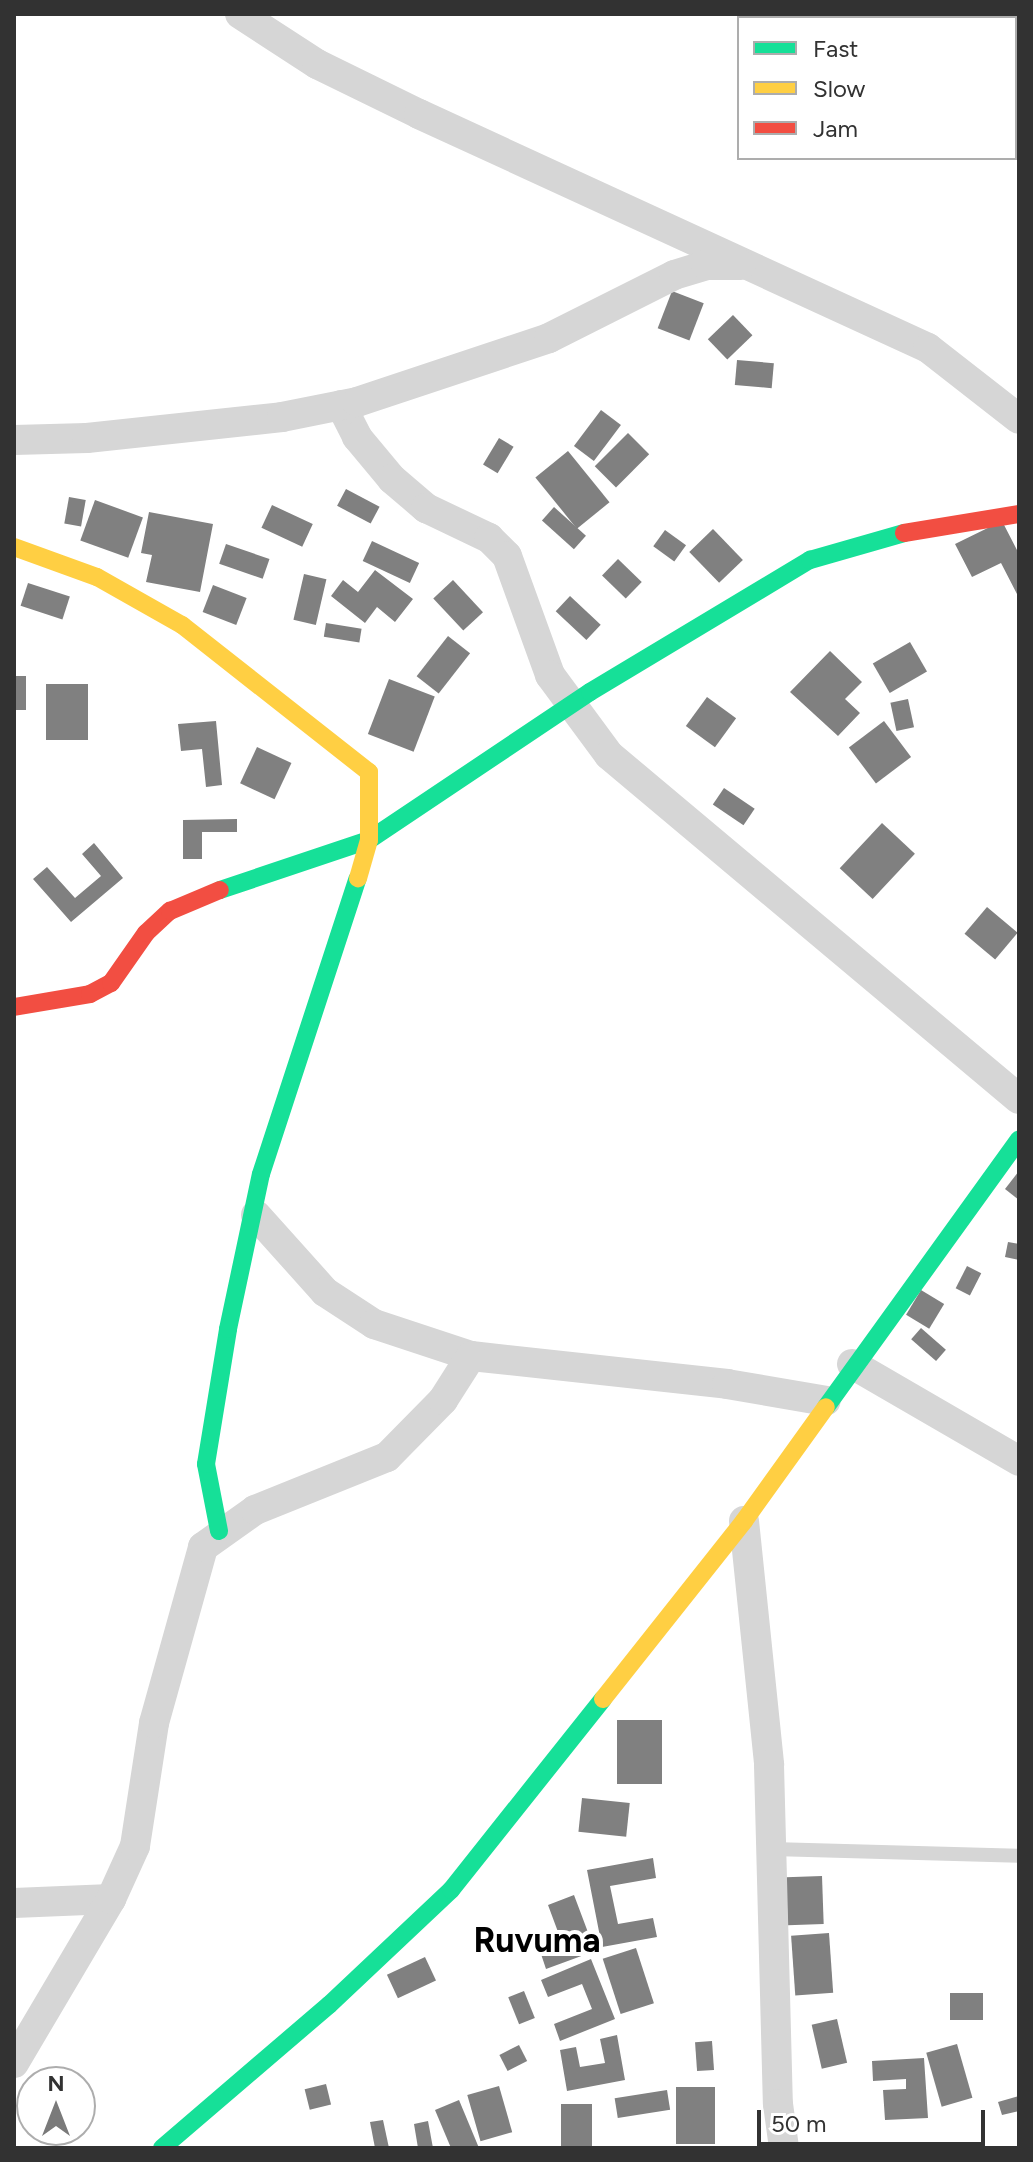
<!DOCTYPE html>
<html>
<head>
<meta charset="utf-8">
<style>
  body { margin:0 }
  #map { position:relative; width:1033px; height:2162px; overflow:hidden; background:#fff; font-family:Figtree,sans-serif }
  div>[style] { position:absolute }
  .building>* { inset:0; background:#808080; transform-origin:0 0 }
  .lane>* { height:14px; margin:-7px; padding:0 7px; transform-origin:7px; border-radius:7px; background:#d6d6d6 }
  .street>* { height:30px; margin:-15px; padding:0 15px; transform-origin:15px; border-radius:15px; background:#d6d6d6 }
  .fast>* { height:18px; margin:-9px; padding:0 9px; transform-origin:9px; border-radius:9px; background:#16e098 }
  .slow>* { height:18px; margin:-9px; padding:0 9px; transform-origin:9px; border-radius:9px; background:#ffcf43 }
  .jam>* { height:18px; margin:-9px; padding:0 9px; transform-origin:9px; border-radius:9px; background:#f24e42 }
  span { translate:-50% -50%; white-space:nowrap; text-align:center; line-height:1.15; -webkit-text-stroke:8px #fff; paint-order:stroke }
  .quarter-label { font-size:34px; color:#000; font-weight:700 }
  .frame { position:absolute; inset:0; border:16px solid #323232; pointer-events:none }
  .legend { position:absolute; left:737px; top:16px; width:280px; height:144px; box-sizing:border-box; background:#fff; border:2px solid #adadad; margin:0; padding:10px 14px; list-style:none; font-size:24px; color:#323232 }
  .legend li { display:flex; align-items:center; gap:16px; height:40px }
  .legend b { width:40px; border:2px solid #adadad }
  .north { position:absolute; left:16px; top:2066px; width:80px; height:80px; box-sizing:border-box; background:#fff; border:2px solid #adadad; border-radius:50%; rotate:0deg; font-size:22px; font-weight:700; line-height:32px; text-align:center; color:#323232 }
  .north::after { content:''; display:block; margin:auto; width:28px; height:36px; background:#7a7a7a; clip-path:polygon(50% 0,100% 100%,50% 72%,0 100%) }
  .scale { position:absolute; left:757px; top:2110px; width:228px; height:36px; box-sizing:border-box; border:4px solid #323232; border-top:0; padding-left:10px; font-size:24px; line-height:28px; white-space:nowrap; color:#323232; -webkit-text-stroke:6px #fff; paint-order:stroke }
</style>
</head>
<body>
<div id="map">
  <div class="building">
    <div style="left:672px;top:291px;width:34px;height:40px;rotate:21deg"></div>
    <div style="left:733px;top:315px;width:28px;height:35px;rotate:46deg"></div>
    <div style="left:737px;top:360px;width:37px;height:25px;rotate:5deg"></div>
    <div style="left:601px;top:410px;width:25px;height:45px;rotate:37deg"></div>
    <div style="left:628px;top:433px;width:30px;height:47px;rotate:45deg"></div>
    <div style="left:499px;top:438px;width:17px;height:31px;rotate:31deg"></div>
    <div style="left:568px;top:451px;width:66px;height:42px;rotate:51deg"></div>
    <div style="left:346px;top:489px;width:38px;height:19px;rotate:28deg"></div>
    <div style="left:69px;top:497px;width:17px;height:27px;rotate:10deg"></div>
    <div style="left:95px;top:500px;width:51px;height:43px;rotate:20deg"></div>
    <div style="left:272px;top:505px;width:45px;height:25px;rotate:25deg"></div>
    <div style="left:554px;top:507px;width:43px;height:18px;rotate:42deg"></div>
    <div style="clip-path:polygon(149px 512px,213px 524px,200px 592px,146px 582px,152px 555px,141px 553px)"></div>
    <div style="clip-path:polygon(1002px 521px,1019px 554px,1019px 598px,1001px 563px,972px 577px,955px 544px)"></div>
    <div style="left:713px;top:529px;width:43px;height:33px;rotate:46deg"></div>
    <div style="left:665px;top:530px;width:26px;height:20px;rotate:36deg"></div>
    <div style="left:372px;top:541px;width:52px;height:22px;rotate:25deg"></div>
    <div style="left:226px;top:544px;width:46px;height:21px;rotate:19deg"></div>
    <div style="left:618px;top:559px;width:33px;height:23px;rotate:44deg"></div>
    <div style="clip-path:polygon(375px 570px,413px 599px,395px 622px,377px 607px,365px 623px,331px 596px,343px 580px,358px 592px)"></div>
    <div style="left:304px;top:574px;width:23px;height:47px;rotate:13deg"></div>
    <div style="left:453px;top:580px;width:44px;height:27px;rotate:47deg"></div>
    <div style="left:28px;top:583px;width:44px;height:24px;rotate:18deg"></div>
    <div style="left:213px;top:585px;width:36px;height:29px;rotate:21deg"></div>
    <div style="left:570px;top:596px;width:42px;height:21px;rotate:43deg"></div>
    <div style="left:326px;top:623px;width:36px;height:14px;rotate:9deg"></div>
    <div style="left:448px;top:636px;width:28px;height:51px;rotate:38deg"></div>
    <div style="left:910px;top:642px;width:34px;height:43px;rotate:60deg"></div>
    <div style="clip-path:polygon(830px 651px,862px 682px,845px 699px,860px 713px,838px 736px,790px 692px)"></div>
    <div style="left:14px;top:676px;width:12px;height:34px"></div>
    <div style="left:389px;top:679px;width:49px;height:59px;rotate:21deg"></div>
    <div style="left:46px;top:684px;width:42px;height:56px"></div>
    <div style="left:707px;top:697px;width:36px;height:36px;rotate:36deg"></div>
    <div style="left:908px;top:699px;width:29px;height:18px;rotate:78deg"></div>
    <div style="clip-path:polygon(216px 721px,222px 785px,206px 787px,202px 749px,181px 751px,178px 724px)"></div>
    <div style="left:884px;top:721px;width:45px;height:44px;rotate:53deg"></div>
    <div style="left:257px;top:747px;width:38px;height:40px;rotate:25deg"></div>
    <div style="left:724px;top:788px;width:37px;height:20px;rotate:34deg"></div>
    <div style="clip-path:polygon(237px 819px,237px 832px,202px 832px,202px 859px,183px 859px,183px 820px)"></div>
    <div style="left:882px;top:823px;width:45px;height:62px;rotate:43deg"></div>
    <div style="clip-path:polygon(94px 843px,123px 878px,71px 922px,33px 879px,47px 867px,75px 898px,101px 876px,82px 854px)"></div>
    <div style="left:987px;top:907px;width:40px;height:35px;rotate:40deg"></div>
    <div style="clip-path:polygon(1019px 1171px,1019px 1200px,1005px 1189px)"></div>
    <div style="clip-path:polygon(1008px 1242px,1019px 1244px,1019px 1260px,1005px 1257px)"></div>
    <div style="left:967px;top:1266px;width:16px;height:25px;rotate:27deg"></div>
    <div style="left:921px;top:1290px;width:27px;height:29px;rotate:31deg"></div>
    <div style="left:921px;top:1328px;width:33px;height:15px;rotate:41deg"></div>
    <div style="left:617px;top:1720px;width:45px;height:64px"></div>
    <div style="left:582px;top:1798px;width:48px;height:34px;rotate:6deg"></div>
    <div style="clip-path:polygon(653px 1858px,656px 1878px,610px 1886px,618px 1924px,653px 1918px,657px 1937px,602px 1947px,587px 1870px)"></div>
    <div style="left:822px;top:1876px;width:48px;height:36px;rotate:88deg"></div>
    <div style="clip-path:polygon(574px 1895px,595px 1951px,546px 1969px,539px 1948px,561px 1940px,548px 1905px)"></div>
    <div style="left:829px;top:1933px;width:60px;height:38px;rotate:86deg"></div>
    <div style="left:636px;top:1948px;width:58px;height:35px;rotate:72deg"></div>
    <div style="left:425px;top:1957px;width:26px;height:42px;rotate:65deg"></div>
    <div style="clip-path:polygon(591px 1959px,615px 2019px,560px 2041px,554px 2024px,592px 2009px,582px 1984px,548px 1997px,541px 1980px)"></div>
    <div style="left:524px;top:1991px;width:29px;height:17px;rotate:68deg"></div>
    <div style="left:950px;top:1993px;width:33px;height:27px"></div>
    <div style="left:837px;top:2019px;width:45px;height:26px;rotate:77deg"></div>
    <div style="clip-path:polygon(617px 2035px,625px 2080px,567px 2091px,560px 2050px,576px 2047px,580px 2067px,605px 2063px,600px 2039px)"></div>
    <div style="left:712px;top:2041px;width:29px;height:17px;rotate:86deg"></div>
    <div style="left:957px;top:2044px;width:56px;height:32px;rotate:74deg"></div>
    <div style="left:519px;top:2045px;width:18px;height:22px;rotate:63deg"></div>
    <div style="clip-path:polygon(924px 2058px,928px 2118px,885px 2120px,883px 2090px,906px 2089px,906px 2079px,873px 2081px,872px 2061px)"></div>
    <div style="left:326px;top:2084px;width:21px;height:22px;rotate:76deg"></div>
    <div style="left:499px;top:2086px;width:48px;height:33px;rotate:74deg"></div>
    <div style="left:676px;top:2087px;width:39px;height:57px"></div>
    <div style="left:667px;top:2090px;width:20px;height:53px;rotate:81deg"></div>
    <div style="clip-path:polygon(1019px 2096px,1019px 2111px,1002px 2115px,998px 2102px)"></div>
    <div style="clip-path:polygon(459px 2100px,479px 2148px,451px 2148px,435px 2110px)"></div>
    <div style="left:561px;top:2104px;width:31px;height:44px"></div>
    <div style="clip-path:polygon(383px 2120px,389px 2148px,375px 2148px,370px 2122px)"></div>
    <div style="clip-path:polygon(428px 2121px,433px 2148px,418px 2148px,414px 2124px)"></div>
  </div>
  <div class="lane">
    <div style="left:772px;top:1849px;width:247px;rotate:1.6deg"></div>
  </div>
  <div class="street">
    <div style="left:240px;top:14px;width:92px;rotate:33deg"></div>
    <div style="left:317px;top:64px;width:114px;rotate:26.1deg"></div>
    <div style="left:419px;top:114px;width:560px;rotate:24.69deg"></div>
    <div style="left:928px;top:348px;width:115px;rotate:38deg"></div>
    <div style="left:341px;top:405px;width:36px;rotate:63deg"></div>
    <div style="left:357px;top:437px;width:55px;rotate:50.2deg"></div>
    <div style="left:392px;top:479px;width:45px;rotate:40.5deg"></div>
    <div style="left:426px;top:508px;width:70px;rotate:25.5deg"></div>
    <div style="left:489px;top:538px;width:25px;rotate:45deg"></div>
    <div style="left:507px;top:556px;width:127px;rotate:70.1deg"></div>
    <div style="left:550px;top:675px;width:99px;rotate:53.6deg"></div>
    <div style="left:609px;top:755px;width:535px;rotate:40deg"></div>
    <div style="left:14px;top:440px;width:73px;rotate:-1.6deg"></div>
    <div style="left:87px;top:438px;width:196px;rotate:-6.1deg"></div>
    <div style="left:282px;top:417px;width:76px;rotate:-11.3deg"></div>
    <div style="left:357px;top:402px;width:202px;rotate:-18.4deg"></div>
    <div style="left:549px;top:338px;width:140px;rotate:-26.7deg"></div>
    <div style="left:674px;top:275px;width:34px;rotate:-17deg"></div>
    <div style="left:706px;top:265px;width:35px"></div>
    <div style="left:256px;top:1215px;width:103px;rotate:48.1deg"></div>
    <div style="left:325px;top:1292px;width:59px;rotate:33.1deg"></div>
    <div style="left:374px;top:1324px;width:102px;rotate:18.3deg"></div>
    <div style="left:471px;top:1356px;width:258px;rotate:6.2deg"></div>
    <div style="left:727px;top:1384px;width:100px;rotate:9.7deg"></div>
    <div style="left:852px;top:1364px;width:193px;rotate:30.1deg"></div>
    <div style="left:744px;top:1521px;width:245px;rotate:84.1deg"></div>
    <div style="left:769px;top:1765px;width:339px;rotate:88.5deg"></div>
    <div style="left:778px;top:2104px;width:44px;rotate:82.2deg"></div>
    <div style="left:14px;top:1903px;width:97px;rotate:-2.4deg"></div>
    <div style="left:14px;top:2063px;width:191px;rotate:-59.4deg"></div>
    <div style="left:111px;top:1899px;width:58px;rotate:-65.6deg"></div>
    <div style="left:135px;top:1846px;width:124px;rotate:-81.2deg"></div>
    <div style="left:154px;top:1723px;width:183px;rotate:-74.4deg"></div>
    <div style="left:203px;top:1547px;width:64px;rotate:-35.4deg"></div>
    <div style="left:255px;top:1510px;width:142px;rotate:-21.9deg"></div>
    <div style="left:387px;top:1457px;width:80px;rotate:-45.5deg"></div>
    <div style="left:443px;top:1400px;width:52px;rotate:-57.5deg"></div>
  </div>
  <div class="fast">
    <div style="left:220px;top:890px;width:157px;rotate:-18.6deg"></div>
    <div style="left:369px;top:840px;width:266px;rotate:-33.8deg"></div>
    <div style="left:590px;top:692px;width:257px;rotate:-31deg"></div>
    <div style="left:810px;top:560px;width:98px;rotate:-16deg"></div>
    <div style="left:826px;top:1407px;width:330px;rotate:-54.2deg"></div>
    <div style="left:219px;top:1531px;width:68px;rotate:-101deg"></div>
    <div style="left:206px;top:1464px;width:137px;rotate:-80.7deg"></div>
    <div style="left:228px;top:1329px;width:158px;rotate:-78deg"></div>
    <div style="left:261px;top:1174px;width:311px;rotate:-71.9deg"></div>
    <div style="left:162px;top:2148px;width:220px;rotate:-40.6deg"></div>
    <div style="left:329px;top:2005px;width:168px;rotate:-43.3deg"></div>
    <div style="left:451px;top:1890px;width:244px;rotate:-51.5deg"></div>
  </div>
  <div class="slow">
    <div style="left:14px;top:547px;width:88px;rotate:19.9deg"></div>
    <div style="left:97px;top:577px;width:98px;rotate:29.5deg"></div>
    <div style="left:182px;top:625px;width:238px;rotate:38.2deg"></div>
    <div style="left:369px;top:772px;width:68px;rotate:90deg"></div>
    <div style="left:369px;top:840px;width:40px;rotate:106deg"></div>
    <div style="left:603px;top:1699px;width:227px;rotate:-51.6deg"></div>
    <div style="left:744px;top:1521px;width:140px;rotate:-54.3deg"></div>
  </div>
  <div class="jam">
    <div style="left:904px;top:533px;width:117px;rotate:-9.4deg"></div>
    <div style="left:14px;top:1007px;width:77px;rotate:-9.7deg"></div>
    <div style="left:90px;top:994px;width:24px;rotate:-28deg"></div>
    <div style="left:111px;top:983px;width:61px;rotate:-55deg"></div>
    <div style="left:146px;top:933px;width:33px;rotate:-43deg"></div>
    <div style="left:170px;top:911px;width:54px;rotate:-22.8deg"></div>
  </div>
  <div class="quarter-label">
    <span style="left:537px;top:1941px">Ruvuma</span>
  </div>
  <div class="frame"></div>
  <ul class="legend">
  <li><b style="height:10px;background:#16e098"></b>Fast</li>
  <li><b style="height:10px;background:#ffcf43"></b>Slow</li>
  <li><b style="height:10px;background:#f24e42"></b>Jam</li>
  </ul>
  <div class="north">N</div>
  <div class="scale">50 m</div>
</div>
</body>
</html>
